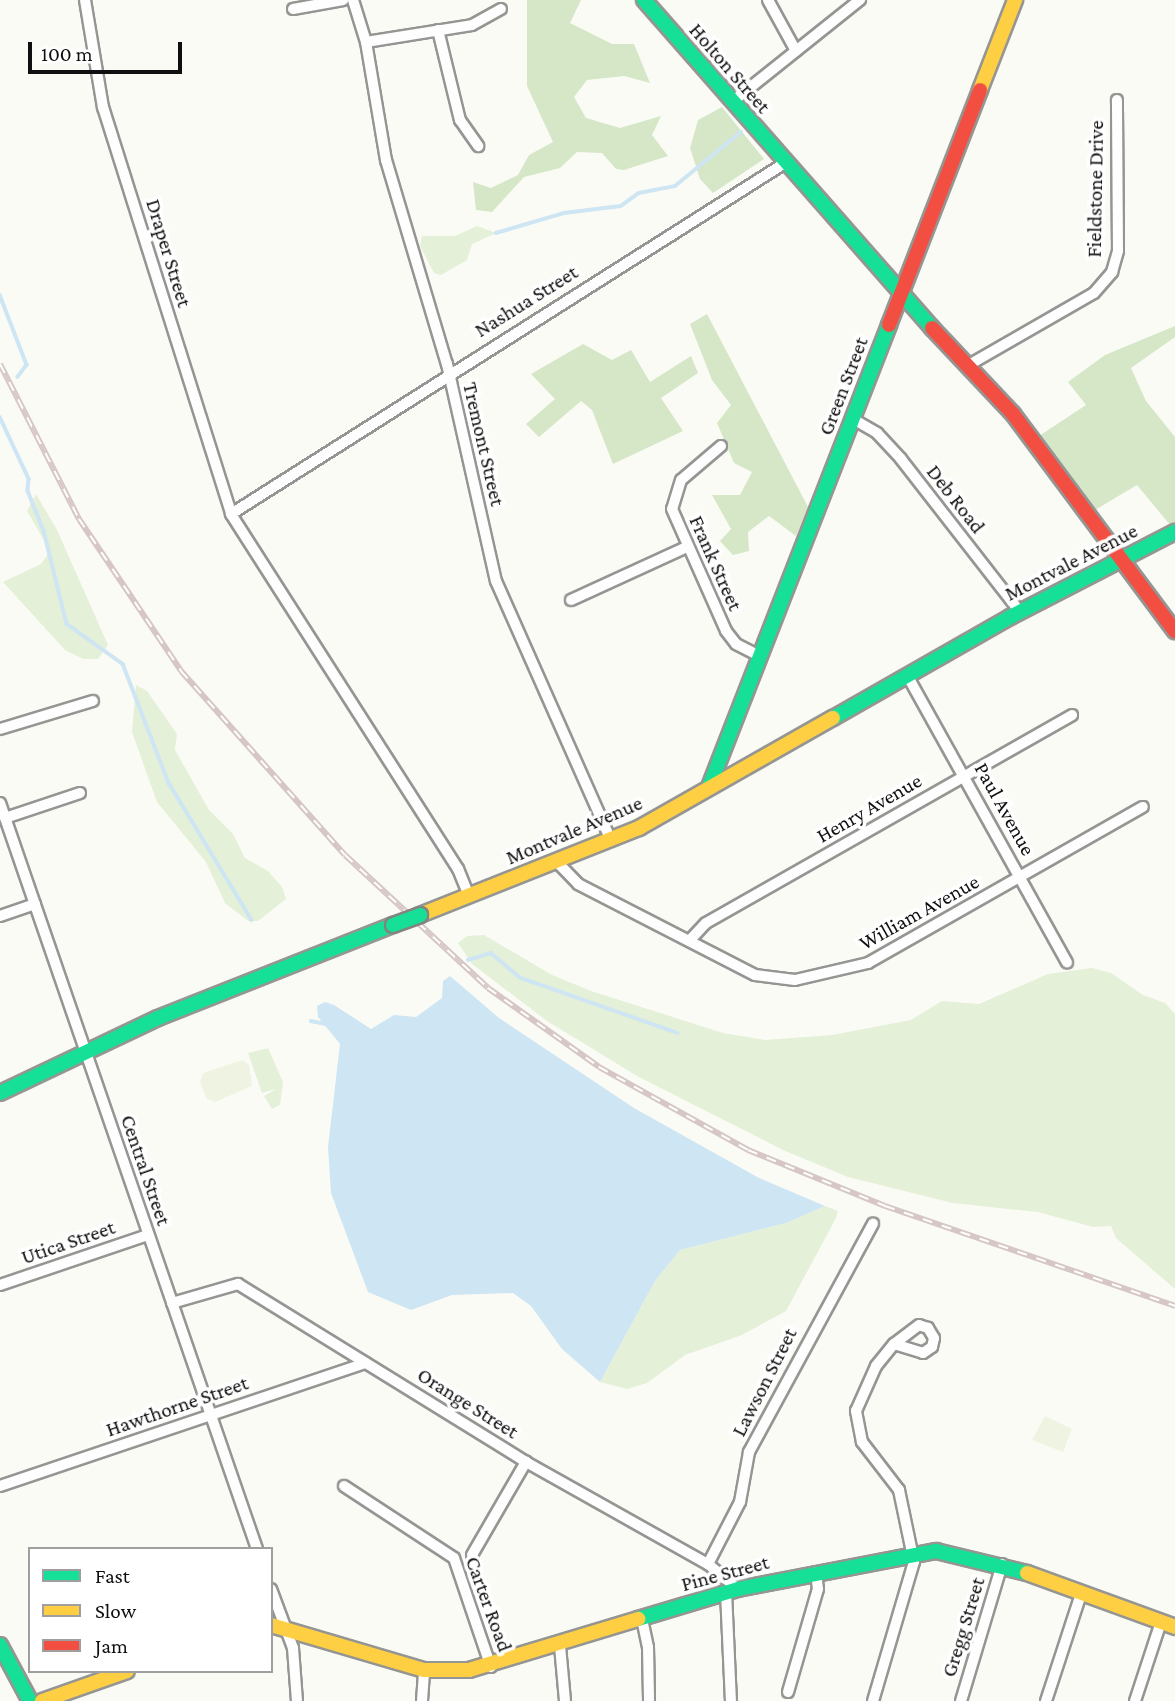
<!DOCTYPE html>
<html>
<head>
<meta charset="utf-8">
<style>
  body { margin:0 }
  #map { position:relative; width:1175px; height:1701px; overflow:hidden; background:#fbfbf6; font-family:"Crimson Pro",serif }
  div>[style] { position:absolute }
  .green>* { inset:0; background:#e4f0d7 }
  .forest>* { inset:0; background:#d5e7c6 }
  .pitch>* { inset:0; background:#eef4e1 }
  .water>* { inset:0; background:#cee5f3 }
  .stream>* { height:3.5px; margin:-1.75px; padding:0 1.75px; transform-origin:1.75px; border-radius:1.75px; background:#cee5f3 }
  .roads { filter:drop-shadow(2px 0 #959593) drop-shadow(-2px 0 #959593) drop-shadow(0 2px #959593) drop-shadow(0 -2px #959593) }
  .street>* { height:10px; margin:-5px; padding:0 5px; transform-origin:5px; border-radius:5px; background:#fefefe }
  .fast>* { height:14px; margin:-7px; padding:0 7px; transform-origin:7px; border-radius:7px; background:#16e098 }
  .slow>* { height:14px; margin:-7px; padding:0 7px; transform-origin:7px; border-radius:7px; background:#ffcf43 }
  .jam>* { height:14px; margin:-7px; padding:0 7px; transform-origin:7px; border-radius:7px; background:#f24e42 }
  .rail>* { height:6px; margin-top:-3px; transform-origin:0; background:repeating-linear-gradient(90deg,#fff 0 10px,#d6c7c6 0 20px); box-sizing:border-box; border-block:2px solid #d6c7c6 }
  .bridges { filter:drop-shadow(2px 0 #838380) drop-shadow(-2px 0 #838380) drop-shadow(0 2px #838380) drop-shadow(0 -2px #838380) }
  .fast-bridge>* { height:14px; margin:-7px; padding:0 7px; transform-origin:7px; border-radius:7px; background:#16e098 }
  span { translate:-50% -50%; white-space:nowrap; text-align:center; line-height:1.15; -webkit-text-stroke:7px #fff; paint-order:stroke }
  .street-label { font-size:21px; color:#0f0f0f }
  .legend { position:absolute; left:28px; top:1547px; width:245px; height:126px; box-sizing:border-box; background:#fff; border:2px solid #9f9f9f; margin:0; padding:9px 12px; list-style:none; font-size:21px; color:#0f0f0f }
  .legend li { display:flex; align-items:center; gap:14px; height:35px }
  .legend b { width:35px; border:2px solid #9f9f9f }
  .scale { position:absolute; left:28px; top:42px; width:154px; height:32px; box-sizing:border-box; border:4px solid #0f0f0f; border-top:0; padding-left:9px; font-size:21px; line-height:24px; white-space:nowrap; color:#0f0f0f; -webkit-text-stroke:5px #fff; paint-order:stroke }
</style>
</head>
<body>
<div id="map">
  <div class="green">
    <div style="clip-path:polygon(477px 226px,496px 233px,472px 244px,467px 260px,441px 275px,434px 273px,420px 246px,422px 236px,455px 236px)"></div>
    <div style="clip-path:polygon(36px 494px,57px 530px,108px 645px,98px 659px,83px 659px,65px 650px,3px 582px,41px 564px,50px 551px,27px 511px)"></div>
    <div style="clip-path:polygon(136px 685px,147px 691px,177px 734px,175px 750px,209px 810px,233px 834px,245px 858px,268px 871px,282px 887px,286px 899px,258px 921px,248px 921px,225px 903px,206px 862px,157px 802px,132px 732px)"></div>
    <div style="clip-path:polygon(484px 935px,552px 975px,591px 991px,723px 1033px,765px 1040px,832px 1035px,911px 1020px,942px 1001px,979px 1004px,1048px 974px,1092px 968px,1111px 973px,1143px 995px,1165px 1003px,1175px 1014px,1175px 1289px,1116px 1238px,1111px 1226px,1093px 1227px,1038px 1212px,953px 1203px,848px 1177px,783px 1150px,637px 1076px,547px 1021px,472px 964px,458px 943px,467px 936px)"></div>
    <div style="clip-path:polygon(268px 1048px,283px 1082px,280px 1105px,272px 1109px,264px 1096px,276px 1089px,262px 1093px,248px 1053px)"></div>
    <div style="clip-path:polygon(825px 1206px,838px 1211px,835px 1220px,786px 1311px,742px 1335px,685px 1355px,647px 1383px,627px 1389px,600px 1382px,655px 1281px,680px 1250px,786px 1223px)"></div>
  </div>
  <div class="forest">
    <div style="clip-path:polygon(527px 0,581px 0,570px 23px,612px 44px,634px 44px,650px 83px,624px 76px,587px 80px,574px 97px,586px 118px,620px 128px,661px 116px,652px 135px,668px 156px,624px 170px,616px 169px,602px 153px,577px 152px,560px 168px,524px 177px,492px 212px,476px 210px,473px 182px,491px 188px,518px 175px,529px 155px,553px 142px,527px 86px)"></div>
    <div style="clip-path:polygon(722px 107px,764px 159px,713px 193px,700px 179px,690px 148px,698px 120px)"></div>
    <div style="clip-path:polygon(707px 314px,808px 507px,796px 536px,769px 516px,748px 532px,749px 551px,733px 555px,720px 541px,731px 529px,712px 495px,740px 495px,752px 472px,734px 463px,717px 423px,731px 405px,712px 380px,690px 324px)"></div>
    <div style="clip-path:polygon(1175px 326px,1175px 337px,1131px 368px,1146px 401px,1175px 437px,1175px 524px,1171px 526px,1137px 485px,1095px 510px,1039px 436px,1086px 405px,1068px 382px,1105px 355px)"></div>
    <div style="clip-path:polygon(583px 344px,612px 360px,631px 350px,650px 382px,691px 356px,698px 373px,661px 398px,683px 431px,613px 464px,592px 410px,581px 401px,539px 437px,526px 424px,555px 399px,531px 374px)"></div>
  </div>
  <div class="pitch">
    <div style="clip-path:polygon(243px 1060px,249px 1065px,252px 1086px,215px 1102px,207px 1099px,200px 1082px,203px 1073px)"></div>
    <div style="clip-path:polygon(1045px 1416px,1072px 1429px,1063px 1452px,1032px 1440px)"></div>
  </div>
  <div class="water">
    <div style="clip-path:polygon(450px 976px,499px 1018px,634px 1108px,759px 1178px,825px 1206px,786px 1223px,680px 1250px,655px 1281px,600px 1382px,562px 1349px,531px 1306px,513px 1293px,452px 1295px,411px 1310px,368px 1292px,331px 1193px,328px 1147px,340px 1044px,318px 1017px,317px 1006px,325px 1002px,334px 1005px,371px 1029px,394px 1015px,416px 1017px,442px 998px,443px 981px)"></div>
  </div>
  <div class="stream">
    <div style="left:496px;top:233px;width:71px;rotate:-16.4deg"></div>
    <div style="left:564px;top:213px;width:57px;rotate:-7deg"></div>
    <div style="left:621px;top:206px;width:22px;rotate:-36deg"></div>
    <div style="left:639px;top:193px;width:37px;rotate:-11deg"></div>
    <div style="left:675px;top:186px;width:85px;rotate:-39.3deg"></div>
    <div style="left:0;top:295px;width:75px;rotate:68.9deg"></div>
    <div style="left:27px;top:365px;width:15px;rotate:127deg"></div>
    <div style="left:0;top:417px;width:68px;rotate:64.9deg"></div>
    <div style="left:29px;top:479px;width:12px;rotate:95deg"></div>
    <div style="left:28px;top:491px;width:43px;rotate:68.2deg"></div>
    <div style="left:44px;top:531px;width:96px;rotate:76.1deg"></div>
    <div style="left:67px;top:624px;width:69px;rotate:35.5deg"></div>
    <div style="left:123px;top:664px;width:128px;rotate:68.9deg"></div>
    <div style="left:169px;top:783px;width:160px;rotate:58.8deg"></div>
    <div style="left:468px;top:960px;width:24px;rotate:-17deg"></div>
    <div style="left:491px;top:953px;width:39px;rotate:40deg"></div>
    <div style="left:521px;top:978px;width:166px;rotate:19.3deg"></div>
    <div style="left:311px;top:1021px;width:15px;rotate:11deg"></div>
  </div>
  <div class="roads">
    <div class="street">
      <div style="left:85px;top:0;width:109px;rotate:80.5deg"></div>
      <div style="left:103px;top:107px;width:427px;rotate:72.5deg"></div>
      <div style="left:353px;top:0;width:44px;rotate:72.8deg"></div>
      <div style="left:366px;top:42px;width:120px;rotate:80.4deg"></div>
      <div style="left:386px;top:160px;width:213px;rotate:73.4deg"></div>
      <div style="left:447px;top:364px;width:222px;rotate:77.3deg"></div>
      <div style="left:496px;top:581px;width:284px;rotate:66.1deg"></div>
      <div style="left:768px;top:0;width:58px;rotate:61.2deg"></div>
      <div style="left:293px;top:9px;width:51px;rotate:-10.2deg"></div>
      <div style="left:438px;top:30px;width:93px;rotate:76.3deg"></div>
      <div style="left:460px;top:120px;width:32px;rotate:55deg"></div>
      <div style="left:366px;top:42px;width:107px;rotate:-9.1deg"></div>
      <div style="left:472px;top:25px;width:33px;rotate:-29deg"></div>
      <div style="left:732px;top:102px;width:164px;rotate:-38.6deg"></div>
      <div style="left:967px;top:366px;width:146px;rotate:-29.9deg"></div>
      <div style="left:1094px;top:293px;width:28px;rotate:-49deg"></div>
      <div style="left:1112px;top:272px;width:22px;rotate:-74deg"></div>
      <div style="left:1118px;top:251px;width:151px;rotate:-90.4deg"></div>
      <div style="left:853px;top:419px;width:28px;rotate:30deg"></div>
      <div style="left:877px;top:433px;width:35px;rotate:47deg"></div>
      <div style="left:901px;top:459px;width:194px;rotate:52.1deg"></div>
      <div style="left:721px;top:446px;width:52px;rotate:139.6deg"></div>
      <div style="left:681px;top:480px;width:30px;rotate:107deg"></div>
      <div style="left:672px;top:509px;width:133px;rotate:66.1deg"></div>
      <div style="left:726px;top:631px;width:16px;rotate:52deg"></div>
      <div style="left:736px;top:644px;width:27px;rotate:27deg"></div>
      <div style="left:571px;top:600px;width:128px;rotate:-24.6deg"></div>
      <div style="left:907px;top:675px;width:329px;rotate:60.9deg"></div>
      <div style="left:0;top:729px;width:97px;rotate:-16.8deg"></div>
      <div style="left:0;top:803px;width:789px;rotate:70.99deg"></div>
      <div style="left:5px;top:818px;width:79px;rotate:-18.4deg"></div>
      <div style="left:557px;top:862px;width:30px;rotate:46deg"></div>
      <div style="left:578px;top:884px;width:199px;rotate:27.2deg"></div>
      <div style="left:755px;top:975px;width:40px;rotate:7.1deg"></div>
      <div style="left:795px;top:980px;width:75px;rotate:-13.1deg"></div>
      <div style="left:868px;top:963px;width:316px;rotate:-29.6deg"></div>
      <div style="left:469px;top:896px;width:29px;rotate:-112deg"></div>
      <div style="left:458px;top:869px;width:421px;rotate:-122.6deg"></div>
      <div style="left:231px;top:514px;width:656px;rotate:-32.36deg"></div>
      <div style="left:0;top:916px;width:37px;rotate:-19deg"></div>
      <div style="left:690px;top:940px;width:23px;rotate:-47deg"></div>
      <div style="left:706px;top:923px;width:421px;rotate:-29.6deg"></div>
      <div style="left:0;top:1285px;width:156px;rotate:-18.7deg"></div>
      <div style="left:172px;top:1303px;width:69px;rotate:-16.1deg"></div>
      <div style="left:238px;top:1284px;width:339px;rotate:31.7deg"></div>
      <div style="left:526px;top:1462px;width:209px;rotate:29.3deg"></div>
      <div style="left:708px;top:1564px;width:39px;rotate:40deg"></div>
      <div style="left:0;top:1486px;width:386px;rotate:-18.6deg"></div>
      <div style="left:344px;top:1486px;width:131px;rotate:33.2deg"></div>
      <div style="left:454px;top:1558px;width:115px;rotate:71.3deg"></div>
      <div style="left:472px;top:1555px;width:108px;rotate:-59.9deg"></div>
      <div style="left:708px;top:1564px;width:70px;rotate:-62.7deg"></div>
      <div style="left:740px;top:1502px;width:51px;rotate:-79.8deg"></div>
      <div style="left:749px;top:1452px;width:260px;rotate:-61.5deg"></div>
      <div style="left:271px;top:1589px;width:63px;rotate:69.6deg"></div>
      <div style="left:293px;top:1648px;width:53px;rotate:85.7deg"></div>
      <div style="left:726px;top:1592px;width:109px;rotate:87.4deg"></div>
      <div style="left:642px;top:1619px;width:29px;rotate:78deg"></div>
      <div style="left:648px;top:1647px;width:54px;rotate:88.9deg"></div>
      <div style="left:560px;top:1646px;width:55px;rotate:84.8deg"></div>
      <div style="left:788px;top:1692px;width:107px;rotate:-73.8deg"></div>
      <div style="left:818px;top:1589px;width:17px;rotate:-97deg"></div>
      <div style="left:422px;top:1701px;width:31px;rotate:-86deg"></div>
      <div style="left:873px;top:1701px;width:145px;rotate:-73.6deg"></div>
      <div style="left:914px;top:1562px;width:74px;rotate:-101.8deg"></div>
      <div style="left:899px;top:1490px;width:61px;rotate:-127.6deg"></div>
      <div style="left:862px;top:1442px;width:32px;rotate:-101deg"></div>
      <div style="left:856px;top:1411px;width:49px;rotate:-66deg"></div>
      <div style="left:876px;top:1366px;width:28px;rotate:-51deg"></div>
      <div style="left:894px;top:1344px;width:30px;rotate:17deg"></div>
      <div style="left:923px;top:1353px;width:11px;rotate:-34deg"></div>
      <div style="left:932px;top:1347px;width:9px;rotate:-77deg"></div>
      <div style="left:934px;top:1338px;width:12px;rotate:-121deg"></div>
      <div style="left:928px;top:1328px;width:9px;rotate:-162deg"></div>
      <div style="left:919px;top:1325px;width:31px;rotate:143deg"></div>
      <div style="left:961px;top:1701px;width:143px;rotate:-73.3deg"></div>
      <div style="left:1046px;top:1701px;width:113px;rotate:-71.9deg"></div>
      <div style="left:1135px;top:1701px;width:83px;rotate:-71.8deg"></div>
    </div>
    <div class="fast">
      <div style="left:644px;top:0;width:436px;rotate:48.7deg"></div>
      <div style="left:833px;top:718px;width:204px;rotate:-29.7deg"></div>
      <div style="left:1010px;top:617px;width:186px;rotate:-27.3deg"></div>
      <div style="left:709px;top:787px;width:496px;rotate:-68.7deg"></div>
      <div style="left:0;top:1093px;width:175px;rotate:-25.4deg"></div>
      <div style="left:158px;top:1018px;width:253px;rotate:-21.6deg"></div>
      <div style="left:638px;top:1619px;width:104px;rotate:-16.7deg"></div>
      <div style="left:738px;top:1589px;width:202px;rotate:-10.9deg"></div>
      <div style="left:936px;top:1551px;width:94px;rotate:13.6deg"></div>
      <div style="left:0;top:1645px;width:64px;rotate:61.8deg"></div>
    </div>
    <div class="slow">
      <div style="left:980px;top:90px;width:97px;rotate:-68.7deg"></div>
      <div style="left:420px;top:915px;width:236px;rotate:-21.7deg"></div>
      <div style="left:639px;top:828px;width:223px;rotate:-29.6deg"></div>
      <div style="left:1027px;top:1573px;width:158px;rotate:20deg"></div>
      <div style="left:271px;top:1625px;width:159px;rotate:16.4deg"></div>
      <div style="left:424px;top:1670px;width:45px"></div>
      <div style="left:469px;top:1670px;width:177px;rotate:-16.8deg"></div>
      <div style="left:42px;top:1701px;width:90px;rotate:-19.4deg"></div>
    </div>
    <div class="jam">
      <div style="left:889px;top:325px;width:252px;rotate:-68.8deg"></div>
      <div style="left:932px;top:328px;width:118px;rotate:46.7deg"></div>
      <div style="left:1013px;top:414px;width:271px;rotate:53.3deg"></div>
    </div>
  </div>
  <div class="rail">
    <div style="left:0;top:364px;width:174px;rotate:63deg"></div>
    <div style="left:79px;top:519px;width:183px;rotate:56.1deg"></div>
    <div style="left:181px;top:671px;width:246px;rotate:48.3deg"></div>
    <div style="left:345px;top:855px;width:195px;rotate:42.9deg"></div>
    <div style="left:488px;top:988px;width:136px;rotate:35.4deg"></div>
    <div style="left:599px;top:1067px;width:171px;rotate:29.1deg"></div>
    <div style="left:748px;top:1150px;width:148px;rotate:22.2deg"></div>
    <div style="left:885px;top:1206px;width:307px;rotate:19deg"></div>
  </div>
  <div class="bridges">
    <div class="fast-bridge">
      <div style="left:393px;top:925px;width:29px;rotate:-20deg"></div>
    </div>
  </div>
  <div class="street-label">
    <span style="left:730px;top:68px;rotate:49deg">Holton Street</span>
    <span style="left:1095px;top:189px;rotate:-89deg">Fieldstone Drive</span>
    <span style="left:169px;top:253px;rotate:73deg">Draper Street</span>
    <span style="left:526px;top:301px;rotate:-32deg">Nashua Street</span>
    <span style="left:843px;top:386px;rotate:-69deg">Green Street</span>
    <span style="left:484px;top:444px;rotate:77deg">Tremont Street</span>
    <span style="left:956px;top:499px;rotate:52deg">Deb Road</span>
    <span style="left:1071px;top:562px;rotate:-27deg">Montvale Avenue</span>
    <span style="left:716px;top:563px;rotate:66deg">Frank Street</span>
    <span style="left:869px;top:808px;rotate:-30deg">Henry Avenue</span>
    <span style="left:1005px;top:809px;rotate:61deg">Paul Avenue</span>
    <span style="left:574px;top:830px;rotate:-23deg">Montvale Avenue</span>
    <span style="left:919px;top:912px;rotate:-29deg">William Avenue</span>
    <span style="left:146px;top:1170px;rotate:71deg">Central Street</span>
    <span style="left:68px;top:1242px;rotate:-19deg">Utica Street</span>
    <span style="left:764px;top:1382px;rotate:-63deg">Lawson Street</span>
    <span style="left:468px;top:1403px;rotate:32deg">Orange Street</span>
    <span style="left:177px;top:1406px;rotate:-19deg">Hawthorne Street</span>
    <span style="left:725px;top:1573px;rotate:-15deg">Pine Street</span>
    <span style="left:489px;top:1604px;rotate:70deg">Carter Road</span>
    <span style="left:963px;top:1627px;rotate:-73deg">Gregg Street</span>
  </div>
  <ul class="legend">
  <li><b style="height:9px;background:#16e098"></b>Fast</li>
  <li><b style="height:9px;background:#ffcf43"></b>Slow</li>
  <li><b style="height:9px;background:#f24e42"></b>Jam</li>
  </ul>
  <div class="scale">100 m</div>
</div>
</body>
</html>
